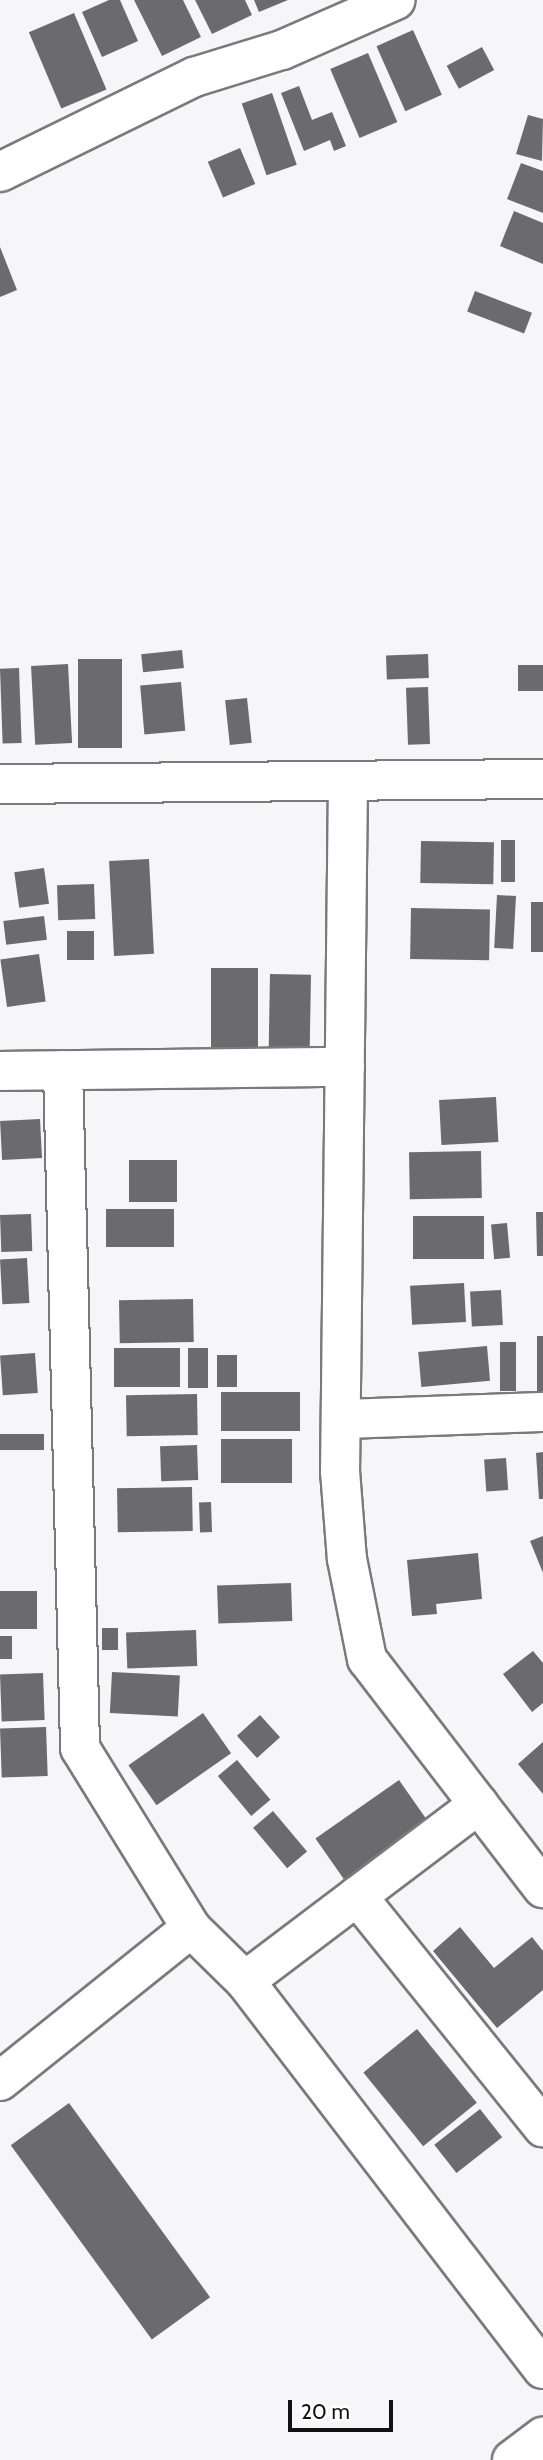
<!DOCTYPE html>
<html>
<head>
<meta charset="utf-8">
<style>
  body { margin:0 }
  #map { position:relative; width:543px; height:2460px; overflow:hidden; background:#f6f6f8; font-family:Cabin,sans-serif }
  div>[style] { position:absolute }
  .building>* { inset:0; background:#6b6b6d; transform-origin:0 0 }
  .roads { filter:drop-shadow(2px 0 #7a7a7c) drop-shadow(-2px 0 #7a7a7c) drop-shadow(0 2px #7a7a7c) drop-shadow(0 -2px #7a7a7c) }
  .minor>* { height:38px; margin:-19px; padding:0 19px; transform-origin:19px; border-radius:19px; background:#fff }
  span { translate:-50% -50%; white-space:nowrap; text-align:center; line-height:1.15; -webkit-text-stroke:6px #fff; paint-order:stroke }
  .scale { position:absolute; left:288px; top:2400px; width:105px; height:32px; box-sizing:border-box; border:4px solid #111112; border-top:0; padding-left:9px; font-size:21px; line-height:24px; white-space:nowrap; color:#111112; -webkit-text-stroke:5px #fff; paint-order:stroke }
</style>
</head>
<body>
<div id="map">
  <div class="building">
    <div style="clip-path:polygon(109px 0,120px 0,138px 41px,102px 57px,82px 12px)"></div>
    <div style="clip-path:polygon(134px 0,183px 0,201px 37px,162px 56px)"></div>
    <div style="clip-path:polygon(195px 0,245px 0,252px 15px,212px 34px)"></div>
    <div style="clip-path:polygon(254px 0,288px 0,259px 12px)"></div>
    <div style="left:74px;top:13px;width:83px;height:49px;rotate:67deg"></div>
    <div style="left:413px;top:30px;width:71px;height:40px;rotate:66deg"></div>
    <div style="left:482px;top:47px;width:26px;height:40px;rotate:62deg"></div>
    <div style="left:368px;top:53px;width:75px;height:41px;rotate:67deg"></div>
    <div style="clip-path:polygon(299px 86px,312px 120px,332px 112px,346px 146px,334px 151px,330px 140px,304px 151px,281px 93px)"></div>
    <div style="left:272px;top:93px;width:76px;height:32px;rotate:71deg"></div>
    <div style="clip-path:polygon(528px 115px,543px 119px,542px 161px,516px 154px)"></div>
    <div style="left:240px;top:148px;width:39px;height:35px;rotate:67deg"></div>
    <div style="clip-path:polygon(521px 163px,543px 171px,543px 213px,507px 199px)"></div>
    <div style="clip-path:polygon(514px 211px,543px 223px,543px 264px,500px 246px)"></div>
    <div style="clip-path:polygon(0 247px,17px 290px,0 297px)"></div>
    <div style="left:475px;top:291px;width:61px;height:22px;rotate:21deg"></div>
    <div style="left:182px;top:650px;width:18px;height:41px;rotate:84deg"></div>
    <div style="left:428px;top:654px;width:24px;height:42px;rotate:88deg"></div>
    <div style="left:78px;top:659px;width:44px;height:89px"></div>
    <div style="left:68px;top:664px;width:79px;height:37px;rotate:87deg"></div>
    <div style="left:543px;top:665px;width:26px;height:25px;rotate:90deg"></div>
    <div style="left:19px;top:668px;width:75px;height:19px;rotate:88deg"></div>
    <div style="left:181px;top:682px;width:49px;height:41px;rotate:85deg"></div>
    <div style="left:428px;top:687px;width:57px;height:22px;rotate:88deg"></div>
    <div style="left:247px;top:698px;width:45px;height:22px;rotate:84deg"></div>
    <div style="left:501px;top:840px;width:14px;height:42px"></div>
    <div style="left:421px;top:841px;width:73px;height:42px;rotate:1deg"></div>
    <div style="left:149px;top:859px;width:95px;height:40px;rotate:87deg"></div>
    <div style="left:44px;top:868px;width:36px;height:30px;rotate:82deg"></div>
    <div style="left:94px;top:884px;width:35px;height:37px;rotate:88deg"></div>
    <div style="left:497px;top:895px;width:19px;height:53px;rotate:3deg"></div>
    <div style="left:543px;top:902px;width:50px;height:12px;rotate:90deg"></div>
    <div style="left:411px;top:908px;width:79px;height:51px;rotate:1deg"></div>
    <div style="left:44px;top:916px;width:24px;height:41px;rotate:83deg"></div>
    <div style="left:94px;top:931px;width:29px;height:27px;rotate:90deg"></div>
    <div style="left:39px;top:954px;width:48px;height:39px;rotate:82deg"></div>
    <div style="left:211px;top:968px;width:47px;height:81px"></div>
    <div style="left:270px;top:974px;width:41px;height:73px;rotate:1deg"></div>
    <div style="left:496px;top:1097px;width:45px;height:57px;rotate:87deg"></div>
    <div style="left:40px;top:1119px;width:39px;height:40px;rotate:87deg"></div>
    <div style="left:481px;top:1151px;width:47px;height:72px;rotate:89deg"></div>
    <div style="left:177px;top:1160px;width:42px;height:48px;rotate:90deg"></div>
    <div style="left:174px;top:1209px;width:38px;height:68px;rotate:90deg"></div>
    <div style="clip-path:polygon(536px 1212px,543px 1212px,543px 1256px,537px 1256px)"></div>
    <div style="left:31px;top:1214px;width:37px;height:31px;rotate:88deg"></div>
    <div style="left:413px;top:1216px;width:71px;height:43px"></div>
    <div style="left:507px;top:1223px;width:35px;height:16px;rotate:85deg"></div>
    <div style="left:27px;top:1258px;width:45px;height:27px;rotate:87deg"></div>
    <div style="left:464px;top:1283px;width:39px;height:54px;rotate:87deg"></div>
    <div style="left:501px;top:1290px;width:35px;height:31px;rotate:87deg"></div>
    <div style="left:193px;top:1299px;width:43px;height:74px;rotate:89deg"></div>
    <div style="left:537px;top:1336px;width:6px;height:56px"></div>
    <div style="left:500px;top:1342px;width:16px;height:49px"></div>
    <div style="left:487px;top:1346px;width:35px;height:69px;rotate:85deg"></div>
    <div style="left:180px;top:1348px;width:39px;height:66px;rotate:90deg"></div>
    <div style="left:188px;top:1348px;width:20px;height:40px"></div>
    <div style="left:35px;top:1353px;width:40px;height:35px;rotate:86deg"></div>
    <div style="left:217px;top:1355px;width:20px;height:32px"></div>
    <div style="left:300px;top:1392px;width:39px;height:79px;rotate:90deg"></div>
    <div style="left:197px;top:1394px;width:41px;height:71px;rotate:89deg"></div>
    <div style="left:44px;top:1434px;width:16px;height:44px;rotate:90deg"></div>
    <div style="left:292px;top:1439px;width:44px;height:71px;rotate:90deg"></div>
    <div style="left:197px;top:1445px;width:35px;height:37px;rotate:88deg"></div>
    <div style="clip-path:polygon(543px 1452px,543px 1499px,539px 1499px,536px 1453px)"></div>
    <div style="left:506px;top:1458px;width:32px;height:22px;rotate:86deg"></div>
    <div style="left:192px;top:1487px;width:44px;height:75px;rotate:89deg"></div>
    <div style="left:211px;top:1502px;width:30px;height:12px;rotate:88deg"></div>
    <div style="clip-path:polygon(543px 1536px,543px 1573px,530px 1541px)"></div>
    <div style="clip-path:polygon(478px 1553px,482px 1599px,436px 1604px,437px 1614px,412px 1616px,407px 1560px)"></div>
    <div style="left:291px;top:1583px;width:38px;height:74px;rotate:88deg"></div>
    <div style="left:0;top:1591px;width:37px;height:38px"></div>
    <div style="left:102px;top:1628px;width:16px;height:22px"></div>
    <div style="left:196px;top:1630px;width:36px;height:70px;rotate:88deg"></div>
    <div style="left:0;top:1636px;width:12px;height:23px"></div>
    <div style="clip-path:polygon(533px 1651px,543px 1663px,543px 1703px,532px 1712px,503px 1674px)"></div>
    <div style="left:112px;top:1672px;width:68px;height:41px;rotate:3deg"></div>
    <div style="left:43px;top:1673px;width:47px;height:43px;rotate:88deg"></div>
    <div style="left:203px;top:1713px;width:49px;height:91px;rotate:55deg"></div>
    <div style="left:260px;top:1715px;width:30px;height:31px;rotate:48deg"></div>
    <div style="left:46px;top:1727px;width:49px;height:46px;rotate:88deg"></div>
    <div style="clip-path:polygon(543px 1742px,543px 1794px,518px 1764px)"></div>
    <div style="left:237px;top:1760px;width:52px;height:25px;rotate:50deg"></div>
    <div style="left:399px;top:1780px;width:64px;height:102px;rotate:55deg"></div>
    <div style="left:273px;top:1811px;width:53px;height:26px;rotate:50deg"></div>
    <div style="clip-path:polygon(460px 1927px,494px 1968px,532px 1937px,543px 1951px,543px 1990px,497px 2028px,433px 1951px)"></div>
    <div style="left:417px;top:2029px;width:95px;height:69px;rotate:51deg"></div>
    <div style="left:69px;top:2103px;width:240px;height:72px;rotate:54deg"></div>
    <div style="left:480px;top:2109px;width:36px;height:58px;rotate:52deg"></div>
  </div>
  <div class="roads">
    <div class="minor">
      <div style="left:0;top:172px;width:216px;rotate:-26.1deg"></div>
      <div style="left:194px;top:77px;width:92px;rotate:-17.1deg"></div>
      <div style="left:282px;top:50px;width:124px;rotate:-23.7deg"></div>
      <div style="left:348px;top:781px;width:690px;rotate:90.66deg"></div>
      <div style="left:340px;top:1471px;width:88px;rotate:85.5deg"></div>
      <div style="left:347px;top:1559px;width:102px;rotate:78.7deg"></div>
      <div style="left:367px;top:1659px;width:289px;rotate:52.5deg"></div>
      <div style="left:0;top:784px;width:543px;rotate:-0.53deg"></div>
      <div style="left:63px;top:1070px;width:678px;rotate:88.56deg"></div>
      <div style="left:80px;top:1748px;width:211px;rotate:58.3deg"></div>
      <div style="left:0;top:1071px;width:345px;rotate:-0.7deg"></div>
      <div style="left:343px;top:1419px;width:200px;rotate:-2deg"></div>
      <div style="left:357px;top:1896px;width:297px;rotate:51.2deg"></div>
      <div style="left:245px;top:1981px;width:489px;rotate:52.5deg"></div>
      <div style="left:0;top:2081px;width:245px;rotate:-38.7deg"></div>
      <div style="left:191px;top:1928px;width:76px;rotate:44.5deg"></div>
      <div style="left:245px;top:1981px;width:293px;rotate:-37.1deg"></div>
      <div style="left:512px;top:2460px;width:39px;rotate:-37deg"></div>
    </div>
  </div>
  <div class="scale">20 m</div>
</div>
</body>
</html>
